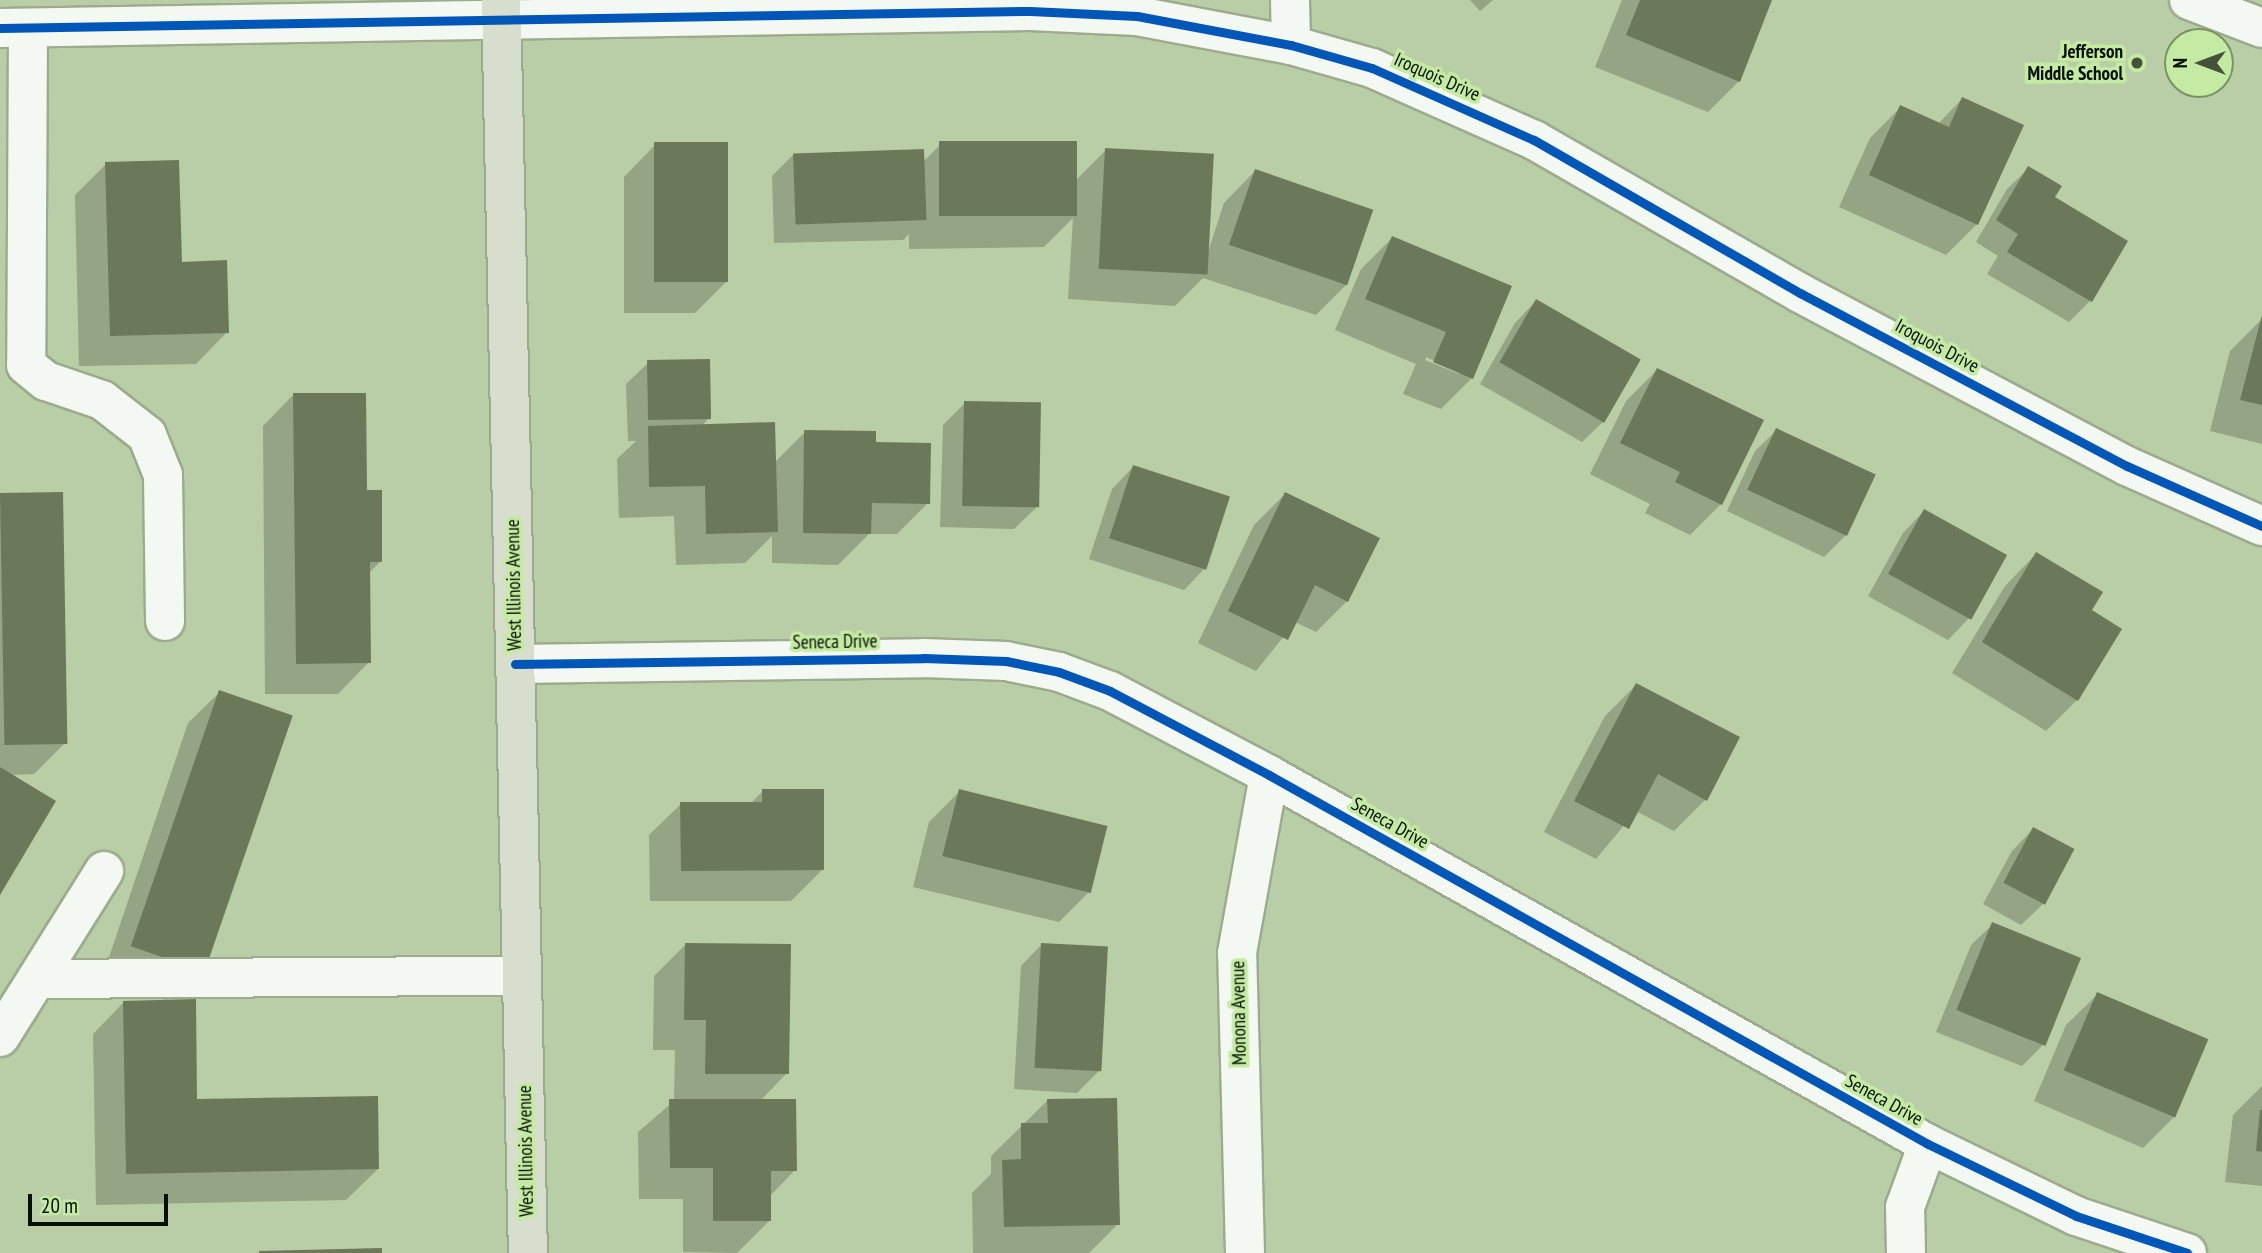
<!DOCTYPE html>
<html>
<head>
<meta charset="utf-8">
<style>
  body { margin:0 }
  #map { position:relative; width:2262px; height:1253px; overflow:hidden; background:#b9cda6; font-family:"PT Sans Narrow",sans-serif }
  div>[style] { position:absolute }
  .shadow>* { inset:0; background:#0003 }
  .building>* { inset:0; background:#6b795a; transform-origin:0 0 }
  .roads { filter:drop-shadow(2px 0 #9bab8c) drop-shadow(-2px 0 #9bab8c) drop-shadow(0 2px #9bab8c) drop-shadow(0 -2px #9bab8c) }
  .minor>* { height:38px; margin:-19px; padding:0 19px; transform-origin:19px; border-radius:19px; background:#f4f8f2 }
  .major>* { height:38px; margin:-19px; padding:0 19px; transform-origin:19px; border-radius:19px; background:#d7decd }
  .cycleway>* { height:9px; margin:-4.5px; padding:0 4.5px; transform-origin:4.5px; border-radius:4.5px; background:#0057b8 }
  .dots>* { width:19px; height:19px; translate:-50% -50%; box-sizing:border-box; border:4px solid #c5eaa3; border-radius:50% }
  span { translate:-50% -50%; white-space:nowrap; text-align:center; line-height:1.15; -webkit-text-stroke:7px #c5eaa3; paint-order:stroke }
  .poi-label { font-size:19px; color:#051000; font-weight:700 }
  .right { translate:-100% -50%; text-align:right }
  .street-label { font-size:19px; color:#051000 }
  .north { position:absolute; left:2164px; top:28px; width:70px; height:70px; box-sizing:border-box; background:#c5eaa3; border:2px solid #789362; border-radius:50%; rotate:270deg; font-size:19px; font-weight:700; line-height:28px; text-align:center; color:#051000 }
  .north::after { content:''; display:block; margin:auto; width:24px; height:32px; background:#44523a; clip-path:polygon(50% 0,100% 100%,50% 72%,0 100%) }
  .scale { position:absolute; left:28px; top:1194px; width:140px; height:32px; box-sizing:border-box; border:4px solid #051000; border-top:0; padding-left:9px; font-size:21px; line-height:24px; white-space:nowrap; color:#051000; -webkit-text-stroke:5px #c5eaa3; paint-order:stroke }
</style>
</head>
<body>
<div id="map">
  <div class="shadow">
    <div style="clip-path:polygon(1470px 0,1493px 0,1480px 11px)"></div>
    <div style="clip-path:polygon(1622px 0,1771px 0,1739px 81px,1708px 112px,1595px 67px)"></div>
    <div style="clip-path:polygon(1962px 99px,1977px 224px,1946px 255px,1839px 207px,1870px 138px,1901px 107px,1938px 124px)"></div>
    <div style="clip-path:polygon(655px 145px,727px 281px,695px 313px,624px 313px,624px 177px)"></div>
    <div style="clip-path:polygon(940px 145px,1075px 181px,1106px 150px,1209px 249px,1224px 203px,1255px 171px,1347px 284px,1316px 315px,1203px 278px,1175px 306px,1068px 299px,1073px 218px,1044px 247px,909px 249px,909px 234px,903px 240px,774px 243px,772px 176px,794px 154px,923px 162px)"></div>
    <div style="clip-path:polygon(106px 164px,227px 332px,196px 364px,79px 366px,75px 195px)"></div>
    <div style="clip-path:polygon(2029px 168px,2053px 198px,2090px 301px,2069px 322px,1987px 274px,1998px 256px,1976px 242px,2007px 189px)"></div>
    <div style="clip-path:polygon(evenodd,1392px 238px,1509px 287px,1472px 378px,1441px 409px,1403px 394px,1416px 364px,1335px 330px,1361px 269px,1392px 238px,1426px 357px,1459px 371px,1459px 374px,1425px 360px,1426px 357px)"></div>
    <div style="clip-path:polygon(1536px 301px,1604px 421px,1582px 442px,1480px 384px,1515px 323px)"></div>
    <div style="clip-path:polygon(2261px 320px,2262px 320px,2262px 444px,2210px 431px,2230px 351px)"></div>
    <div style="clip-path:polygon(648px 363px,709px 418px,701px 427px,775px 462px,805px 432px,874px 443px,928px 503px,897px 534px,869px 534px,838px 565px,772px 563px,772px 536px,745px 563px,676px 565px,674px 516px,619px 518px,617px 459px,636px 441px,628px 441px,626px 384px)"></div>
    <div style="clip-path:polygon(1657px 370px,1721px 504px,1690px 535px,1645px 513px,1650px 504px,1590px 474px,1626px 401px)"></div>
    <div style="clip-path:polygon(294px 394px,365px 491px,381px 561px,368px 574px,369px 662px,338px 694px,265px 694px,263px 426px)"></div>
    <div style="clip-path:polygon(965px 403px,1036px 508px,1014px 529px,940px 527px,943px 425px)"></div>
    <div style="clip-path:polygon(1777px 430px,1846px 535px,1824px 557px,1727px 511px,1755px 451px)"></div>
    <div style="clip-path:polygon(1133px 467px,1205px 568px,1184px 590px,1089px 559px,1112px 489px)"></div>
    <div style="clip-path:polygon(1285px 494px,1347px 601px,1316px 632px,1295px 622px,1256px 671px,1198px 643px,1254px 525px)"></div>
    <div style="clip-path:polygon(0 495px,65px 743px,34px 774px,10px 775px,0 891px)"></div>
    <div style="clip-path:polygon(1924px 511px,2004px 556px,1969px 618px,1948px 640px,1868px 596px,1903px 533px)"></div>
    <div style="clip-path:polygon(2036px 554px,2077px 700px,2046px 731px,1952px 673px,2005px 586px)"></div>
    <div style="clip-path:polygon(1636px 685px,1705px 800px,1674px 831px,1636px 811px,1596px 859px,1544px 832px,1605px 716px)"></div>
    <div style="clip-path:polygon(220px 692px,291px 716px,197px 969px,166px 1000px,102px 978px,188px 723px)"></div>
    <div style="clip-path:polygon(763px 791px,823px 869px,791px 901px,650px 901px,649px 835px,681px 804px,750px 804px)"></div>
    <div style="clip-path:polygon(960px 791px,1090px 891px,1059px 922px,913px 887px,929px 822px)"></div>
    <div style="clip-path:polygon(2033px 829px,2043px 904px,2021px 925px,1983px 904px,2012px 851px)"></div>
    <div style="clip-path:polygon(1993px 924px,2043px 1045px,2022px 1066px,1936px 1032px,1971px 945px)"></div>
    <div style="clip-path:polygon(1042px 944px,1099px 1071px,1077px 1093px,1014px 1089px,1021px 966px)"></div>
    <div style="clip-path:polygon(685px 945px,787px 1073px,760px 1101px,795px 1170px,770px 1196px,770px 1220px,737px 1253px,683px 1252px,683px 1199px,639px 1199px,638px 1132px,674px 1101px,675px 1050px,653px 1050px,654px 976px)"></div>
    <div style="clip-path:polygon(2098px 994px,2174px 1117px,2143px 1148px,2034px 1101px,2066px 1025px)"></div>
    <div style="clip-path:polygon(124px 1002px,196px 1101px,378px 1169px,346px 1200px,96px 1205px,93px 1034px)"></div>
    <div style="clip-path:polygon(2262px 1086px,2262px 1186px,2225px 1182px,2233px 1115px)"></div>
    <div style="clip-path:polygon(1048px 1100px,1118px 1224px,1089px 1253px,973px 1253px,972px 1193px,991px 1174px,991px 1156px)"></div>
  </div>
  <div class="building">
    <div style="clip-path:polygon(1640px 0,1772px 0,1740px 82px,1626px 35px)"></div>
    <div style="clip-path:polygon(1962px 97px,2024px 125px,1978px 225px,1869px 175px,1900px 105px,1949px 127px)"></div>
    <div style="left:1077px;top:141px;width:75px;height:138px;rotate:90deg"></div>
    <div style="left:728px;top:142px;width:140px;height:74px;rotate:90deg"></div>
    <div style="left:1105px;top:148px;width:109px;height:121px;rotate:3deg"></div>
    <div style="left:924px;top:149px;width:71px;height:131px;rotate:88deg"></div>
    <div style="clip-path:polygon(179px 160px,182px 262px,227px 260px,229px 333px,110px 336px,105px 162px)"></div>
    <div style="clip-path:polygon(2028px 166px,2062px 186px,2055px 197px,2128px 241px,2092px 302px,2007px 252px,2018px 234px,1996px 220px)"></div>
    <div style="left:1255px;top:169px;width:125px;height:80px;rotate:19deg"></div>
    <div style="clip-path:polygon(1392px 236px,1512px 286px,1473px 379px,1433px 362px,1446px 332px,1365px 299px)"></div>
    <div style="left:1536px;top:299px;width:121px;height:73px;rotate:30deg"></div>
    <div style="clip-path:polygon(2262px 315px,2262px 405px,2240px 400px)"></div>
    <div style="left:710px;top:359px;width:60px;height:63px;rotate:89deg"></div>
    <div style="clip-path:polygon(1657px 368px,1764px 420px,1722px 505px,1675px 482px,1680px 472px,1620px 443px)"></div>
    <div style="clip-path:polygon(293px 393px,366px 393px,367px 490px,382px 490px,382px 562px,370px 562px,371px 663px,296px 664px)"></div>
    <div style="left:964px;top:401px;width:77px;height:105px;rotate:1deg"></div>
    <div style="clip-path:polygon(775px 422px,778px 532px,706px 534px,705px 486px,649px 487px,648px 426px)"></div>
    <div style="left:1776px;top:428px;width:110px;height:68px;rotate:25deg"></div>
    <div style="clip-path:polygon(804px 430px,876px 431px,876px 442px,931px 443px,930px 504px,872px 503px,871px 534px,803px 533px)"></div>
    <div style="left:1133px;top:465px;width:102px;height:77px;rotate:18deg"></div>
    <div style="left:63px;top:492px;width:252px;height:63px;rotate:89deg"></div>
    <div style="clip-path:polygon(1285px 492px,1380px 538px,1348px 602px,1315px 585px,1288px 640px,1228px 611px)"></div>
    <div style="left:1924px;top:509px;width:95px;height:74px;rotate:29deg"></div>
    <div style="clip-path:polygon(2036px 552px,2103px 592px,2092px 610px,2122px 629px,2078px 701px,1982px 642px)"></div>
    <div style="clip-path:polygon(1636px 683px,1740px 737px,1707px 801px,1658px 774px,1629px 829px,1574px 801px)"></div>
    <div style="left:219px;top:690px;width:78px;height:271px;rotate:19deg"></div>
    <div style="clip-path:polygon(0 767px,56px 801px,0 895px)"></div>
    <div style="clip-path:polygon(762px 789px,824px 789px,824px 870px,681px 871px,680px 802px,762px 802px)"></div>
    <div style="left:959px;top:789px;width:153px;height:69px;rotate:14deg"></div>
    <div style="left:2033px;top:827px;width:47px;height:63px;rotate:28deg"></div>
    <div style="left:1992px;top:922px;width:96px;height:95px;rotate:22deg"></div>
    <div style="clip-path:polygon(685px 943px,791px 944px,789px 1074px,705px 1074px,706px 1020px,684px 1020px)"></div>
    <div style="left:1041px;top:943px;width:67px;height:125px;rotate:3deg"></div>
    <div style="left:2097px;top:992px;width:121px;height:85px;rotate:23deg"></div>
    <div style="clip-path:polygon(196px 999px,197px 1099px,378px 1096px,379px 1169px,126px 1174px,123px 1001px)"></div>
    <div style="clip-path:polygon(1117px 1098px,1120px 1225px,1004px 1227px,1002px 1160px,1021px 1159px,1021px 1123px,1048px 1123px,1047px 1099px)"></div>
    <div style="clip-path:polygon(669px 1099px,796px 1099px,797px 1171px,771px 1171px,771px 1221px,713px 1221px,713px 1168px,670px 1168px)"></div>
    <div style="clip-path:polygon(2260px 1110px,2262px 1110px,2262px 1152px,2256px 1151px)"></div>
    <div style="clip-path:polygon(382px 1248px,382px 1253px,259px 1253px,259px 1251px)"></div>
  </div>
  <div class="roads">
    <div class="minor">
      <div style="left:1290px;top:0;width:45px;rotate:88.7deg"></div>
      <div style="left:2189px;top:0;width:78px;rotate:21deg"></div>
      <div style="left:0;top:28px;width:1030px;rotate:-0.95deg"></div>
      <div style="left:1030px;top:11px;width:107px;rotate:2.7deg"></div>
      <div style="left:1137px;top:16px;width:157px;rotate:10.7deg"></div>
      <div style="left:1291px;top:45px;width:84px;rotate:15.9deg"></div>
      <div style="left:1372px;top:68px;width:177px;rotate:24deg"></div>
      <div style="left:1534px;top:140px;width:307px;rotate:29.9deg"></div>
      <div style="left:1800px;top:293px;width:370px;rotate:27.9deg"></div>
      <div style="left:2127px;top:466px;width:148px;rotate:24deg"></div>
      <div style="left:28px;top:28px;width:337px;rotate:90.3deg"></div>
      <div style="left:26px;top:365px;width:26px;rotate:39deg"></div>
      <div style="left:46px;top:381px;width:59px;rotate:18.7deg"></div>
      <div style="left:102px;top:400px;width:57px;rotate:37.9deg"></div>
      <div style="left:147px;top:435px;width:43px;rotate:68.2deg"></div>
      <div style="left:163px;top:475px;width:146px;rotate:89.2deg"></div>
      <div style="left:515px;top:664px;width:409px;rotate:-0.8deg"></div>
      <div style="left:924px;top:658px;width:82px;rotate:2.1deg"></div>
      <div style="left:1006px;top:661px;width:54px;rotate:11.7deg"></div>
      <div style="left:1059px;top:672px;width:54px;rotate:20.4deg"></div>
      <div style="left:1110px;top:691px;width:180px;rotate:27.8deg"></div>
      <div style="left:1269px;top:775px;width:755px;rotate:29.25deg"></div>
      <div style="left:1928px;top:1144px;width:165px;rotate:25.9deg"></div>
      <div style="left:2076px;top:1216px;width:117px;rotate:18.4deg"></div>
      <div style="left:39px;top:979px;width:483px;rotate:-0.4deg"></div>
      <div style="left:0;top:1037px;width:196px;rotate:-57.9deg"></div>
      <div style="left:1245px;top:1253px;width:300px;rotate:-91.5deg"></div>
      <div style="left:1237px;top:953px;width:181px;rotate:-79.8deg"></div>
      <div style="left:1906px;top:1253px;width:46px;rotate:-91.2deg"></div>
      <div style="left:1905px;top:1207px;width:67px;rotate:-69.9deg"></div>
    </div>
    <div class="major">
      <div style="left:501px;top:0;width:1253px;rotate:88.77deg"></div>
    </div>
  </div>
  <div class="cycleway">
    <div style="left:0;top:28px;width:1030px;rotate:-0.95deg"></div>
    <div style="left:1030px;top:11px;width:107px;rotate:2.7deg"></div>
    <div style="left:1137px;top:16px;width:157px;rotate:10.7deg"></div>
    <div style="left:1291px;top:45px;width:84px;rotate:15.9deg"></div>
    <div style="left:1372px;top:68px;width:177px;rotate:24deg"></div>
    <div style="left:1534px;top:140px;width:307px;rotate:29.9deg"></div>
    <div style="left:1800px;top:293px;width:370px;rotate:27.9deg"></div>
    <div style="left:2127px;top:466px;width:148px;rotate:24deg"></div>
    <div style="left:515px;top:664px;width:409px;rotate:-0.8deg"></div>
    <div style="left:924px;top:658px;width:82px;rotate:2.1deg"></div>
    <div style="left:1006px;top:661px;width:54px;rotate:11.7deg"></div>
    <div style="left:1059px;top:672px;width:54px;rotate:20.4deg"></div>
    <div style="left:1110px;top:691px;width:180px;rotate:27.8deg"></div>
    <div style="left:1269px;top:775px;width:755px;rotate:29.25deg"></div>
    <div style="left:1928px;top:1144px;width:165px;rotate:25.9deg"></div>
    <div style="left:2076px;top:1216px;width:117px;rotate:18.4deg"></div>
  </div>
  <div class="dots">
    <div style="left:2137px;top:63px;background:#44523a"></div>
  </div>
  <div class="poi-label">
    <span class="right" style="left:2123px;top:63px">Jefferson<br>Middle School</span>
  </div>
  <div class="street-label">
    <span style="left:1437px;top:77px;rotate:24deg">Iroquois Drive</span>
    <span style="left:1937px;top:346px;rotate:28deg">Iroquois Drive</span>
    <span style="left:514px;top:585px;rotate:-91deg">West Illinois Avenue</span>
    <span style="left:835px;top:642px;rotate:-1deg">Seneca Drive</span>
    <span style="left:1390px;top:823px;rotate:29deg">Seneca Drive</span>
    <span style="left:1239px;top:1013px;rotate:-91deg">Monona Avenue</span>
    <span style="left:1884px;top:1100px;rotate:29deg">Seneca Drive</span>
    <span style="left:526px;top:1151px;rotate:-91deg">West Illinois Avenue</span>
  </div>
  <div class="north">N</div>
  <div class="scale">20 m</div>
</div>
</body>
</html>
